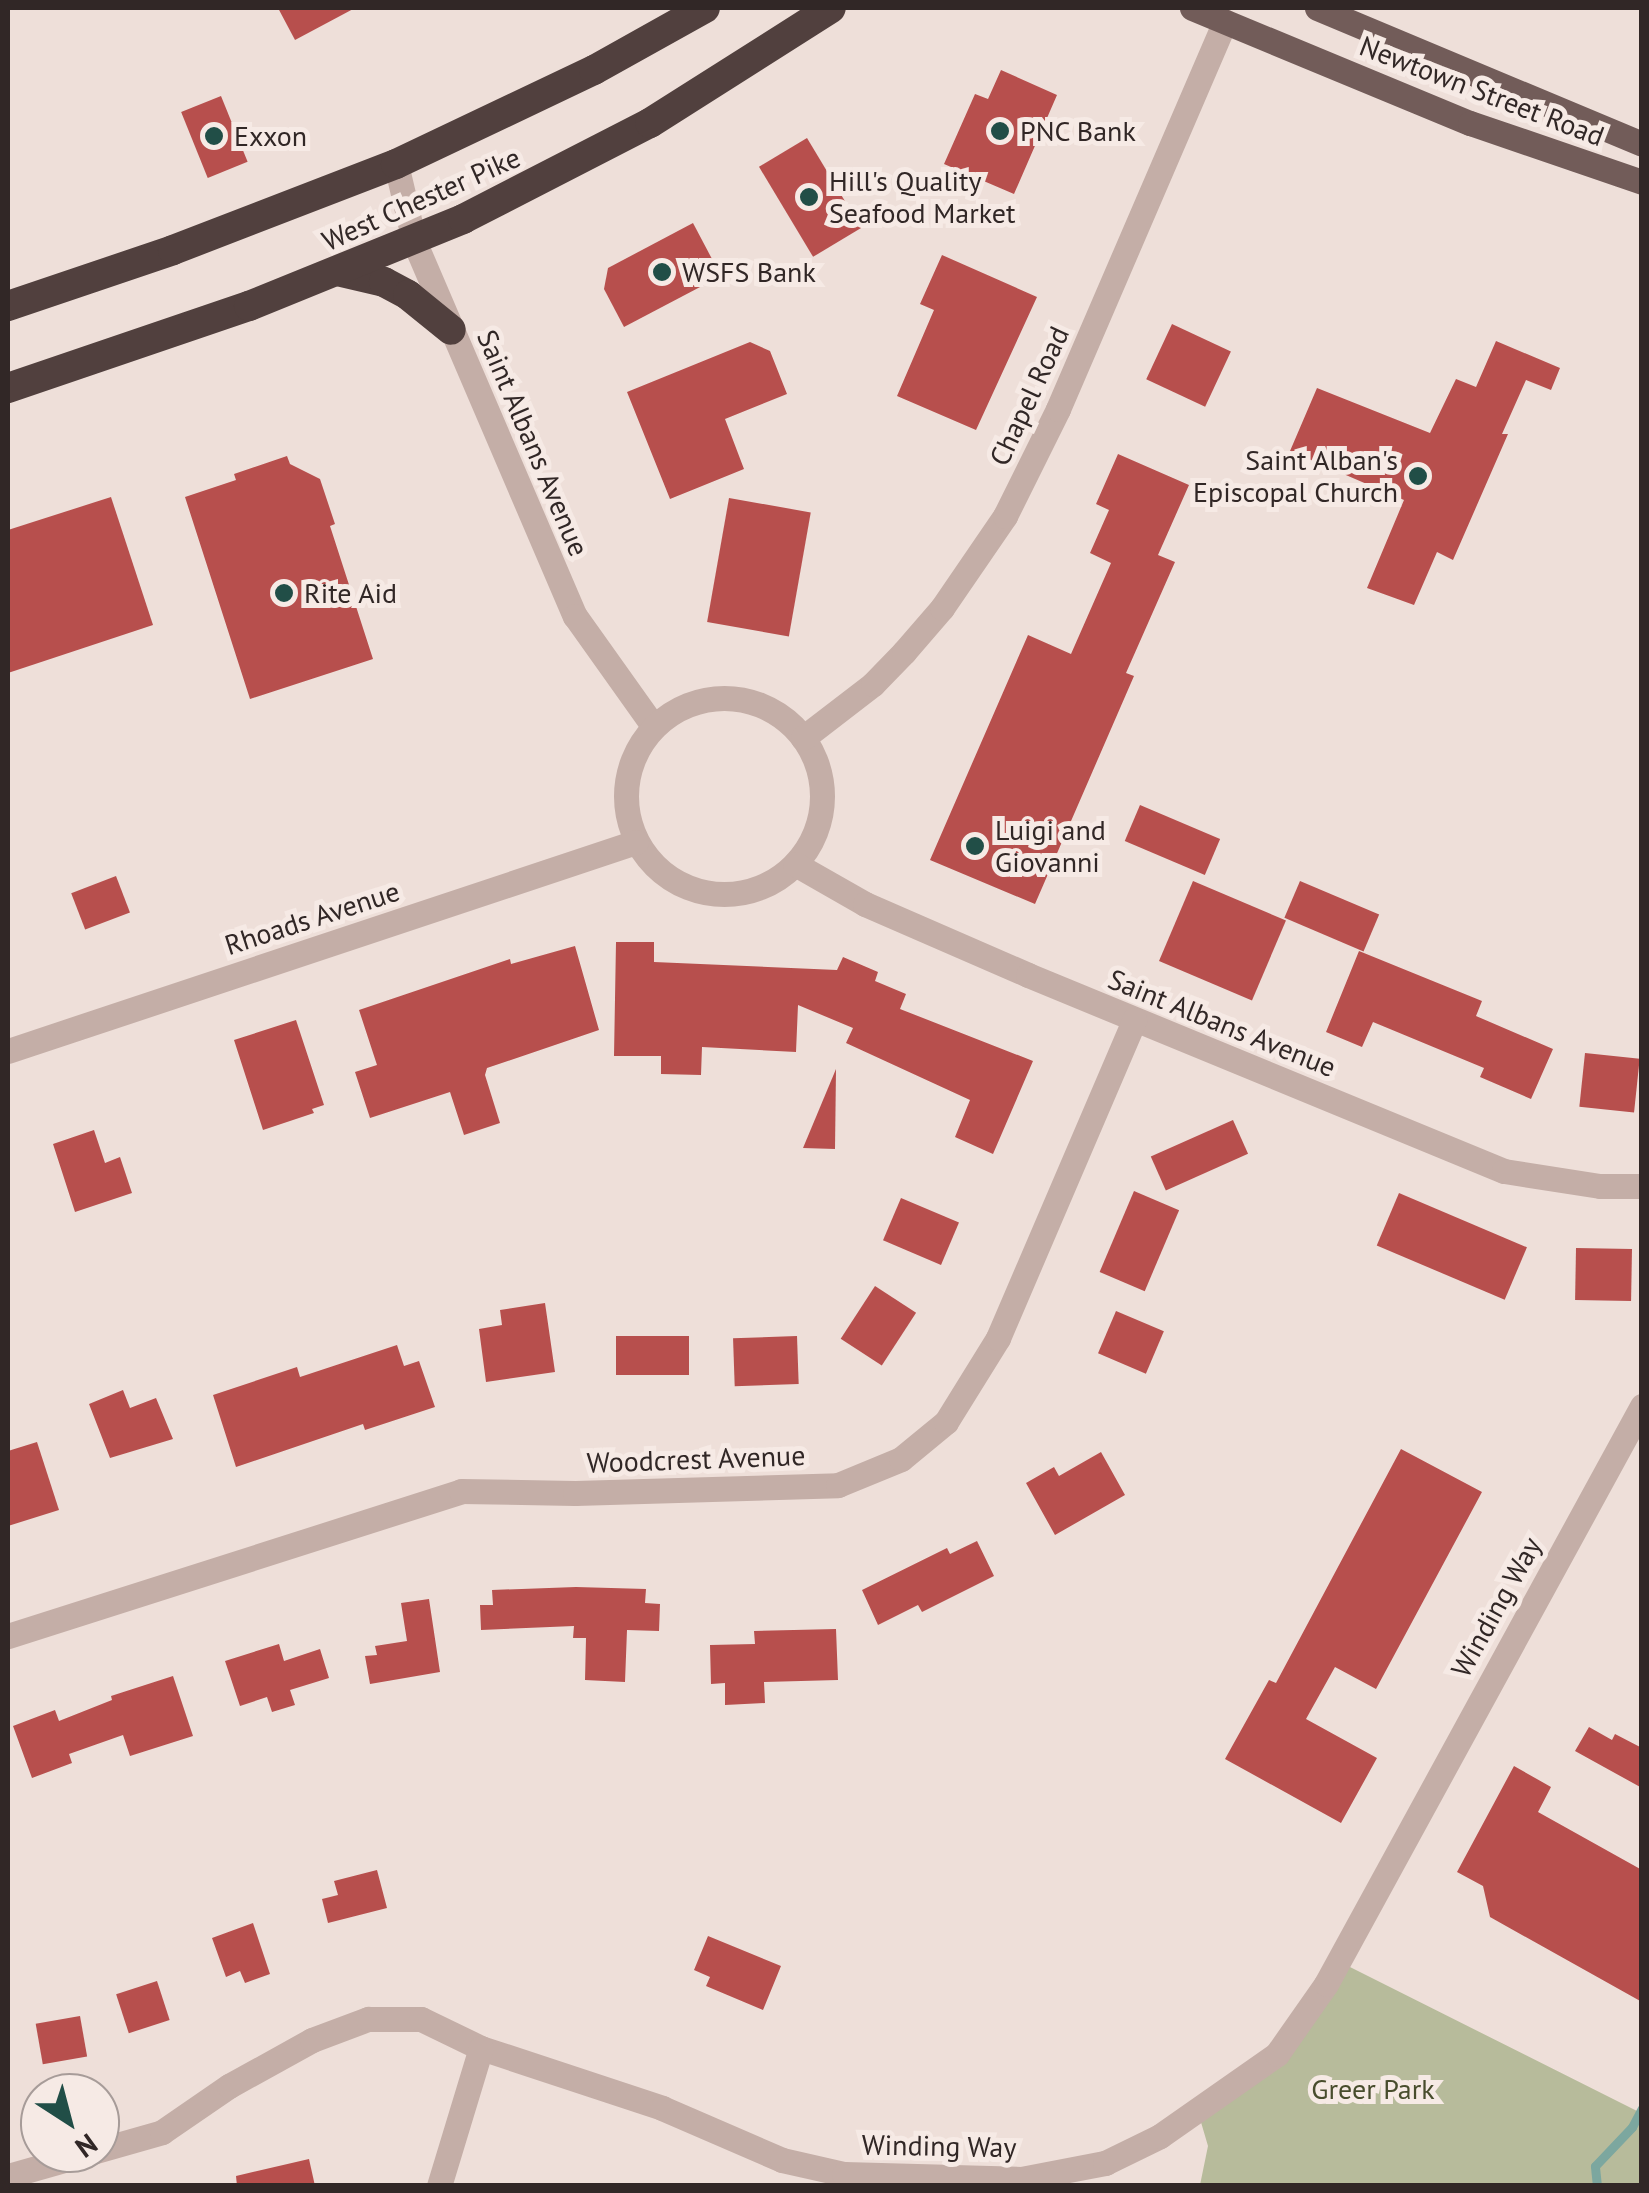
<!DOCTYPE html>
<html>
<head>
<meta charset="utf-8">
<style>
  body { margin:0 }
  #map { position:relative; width:1649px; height:2193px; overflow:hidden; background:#eedfd9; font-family:"PT Sans",sans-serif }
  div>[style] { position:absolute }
  .green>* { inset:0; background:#b7bb9b }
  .stream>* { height:9px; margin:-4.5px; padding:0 4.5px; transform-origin:4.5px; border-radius:4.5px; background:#7ca79f }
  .building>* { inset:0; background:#b74f4d; transform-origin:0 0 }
  .minor>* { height:25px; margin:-12.5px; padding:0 12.5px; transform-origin:12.5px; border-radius:12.5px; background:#c4aea7 }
  .minor>.ring { margin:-12.5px; padding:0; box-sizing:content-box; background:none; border:25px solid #c4aea7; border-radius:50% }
  .major>* { height:25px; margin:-12.5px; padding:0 12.5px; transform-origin:12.5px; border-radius:12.5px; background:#725c59 }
  .highway>* { height:30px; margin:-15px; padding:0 15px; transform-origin:15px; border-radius:15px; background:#51403e }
  .dots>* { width:28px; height:28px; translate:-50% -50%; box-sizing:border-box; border:5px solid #f6eae5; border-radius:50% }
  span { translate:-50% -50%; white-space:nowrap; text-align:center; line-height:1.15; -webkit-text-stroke:10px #f6eae5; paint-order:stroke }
  .street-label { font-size:28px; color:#312726 }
  .poi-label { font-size:28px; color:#312726 }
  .left { translate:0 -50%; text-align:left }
  .right { translate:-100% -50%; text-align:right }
  .park-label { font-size:28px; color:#484d2d }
  .frame { position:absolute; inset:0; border:10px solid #312726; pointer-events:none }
  .north { position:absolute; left:20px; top:2073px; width:100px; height:100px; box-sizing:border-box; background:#f6eae5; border:2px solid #a79c99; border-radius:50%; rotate:144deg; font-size:28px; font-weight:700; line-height:40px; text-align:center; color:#312726 }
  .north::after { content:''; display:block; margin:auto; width:35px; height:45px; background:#214e47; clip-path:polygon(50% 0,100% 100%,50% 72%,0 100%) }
</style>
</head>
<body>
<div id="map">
  <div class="green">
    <div style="clip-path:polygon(1338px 1961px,1641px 2113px,1641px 2185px,1200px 2185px,1208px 2146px,1198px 2112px,1277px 2054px)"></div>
  </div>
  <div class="stream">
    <div style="left:1597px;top:2186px;width:20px;rotate:-96deg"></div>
    <div style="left:1595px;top:2166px;width:54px;rotate:-46.5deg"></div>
    <div style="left:1632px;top:2127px;width:21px;rotate:-62deg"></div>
  </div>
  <div class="building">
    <div style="clip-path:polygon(278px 8px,355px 8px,295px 40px)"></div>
    <div style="clip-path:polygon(1001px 70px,1057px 95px,1014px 194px,944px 164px,975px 94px,988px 99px)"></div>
    <div style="left:221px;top:96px;width:71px;height:43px;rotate:68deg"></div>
    <div style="left:807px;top:138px;width:105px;height:56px;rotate:59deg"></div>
    <div style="clip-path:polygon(693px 223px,721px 276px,624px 327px,604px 289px,608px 268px)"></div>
    <div style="clip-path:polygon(942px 255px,1037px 297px,976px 430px,897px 396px,934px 310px,920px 304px)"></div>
    <div style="left:1172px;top:324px;width:65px;height:61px;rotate:25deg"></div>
    <div style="clip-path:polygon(1496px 341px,1560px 368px,1551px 390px,1526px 380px,1502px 434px,1508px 434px,1453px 560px,1437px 552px,1414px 605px,1367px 588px,1404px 500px,1290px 451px,1317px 388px,1430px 433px,1456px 379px,1476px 387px)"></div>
    <div style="clip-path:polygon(750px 342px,770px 351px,787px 394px,725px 419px,744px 469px,670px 499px,627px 392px)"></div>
    <div style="clip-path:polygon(1118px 454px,1189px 485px,1158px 555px,1175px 562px,1126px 673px,1134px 676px,1035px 904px,930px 860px,1028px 635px,1071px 654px,1111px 563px,1090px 553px,1109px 510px,1096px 504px)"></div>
    <div style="clip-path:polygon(287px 456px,290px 464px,320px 479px,335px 524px,330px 526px,373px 659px,250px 699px,185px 497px,236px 480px,234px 474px)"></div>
    <div style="clip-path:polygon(111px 497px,153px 625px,8px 673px,8px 530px)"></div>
    <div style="left:729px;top:498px;width:83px;height:126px;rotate:10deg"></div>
    <div style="left:1140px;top:805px;width:87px;height:39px;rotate:23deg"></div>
    <div style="left:116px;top:876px;width:39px;height:48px;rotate:69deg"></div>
    <div style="left:1193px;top:881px;width:101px;height:87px;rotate:23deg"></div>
    <div style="left:1300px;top:881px;width:86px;height:40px;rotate:23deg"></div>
    <div style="clip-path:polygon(616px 942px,654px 942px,654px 962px,837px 970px,843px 957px,878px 972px,875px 981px,906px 994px,900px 1009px,1033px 1061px,993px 1154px,955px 1137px,970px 1100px,846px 1043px,853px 1028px,798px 1005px,796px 1052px,702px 1047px,701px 1075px,661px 1074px,661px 1056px,614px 1056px)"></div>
    <div style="clip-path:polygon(575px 946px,599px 1030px,487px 1068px,485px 1075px,500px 1123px,464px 1135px,450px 1092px,370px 1118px,355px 1072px,377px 1065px,359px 1010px,510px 959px,511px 964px)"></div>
    <div style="clip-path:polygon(1359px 951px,1482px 1001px,1476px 1016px,1553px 1049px,1531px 1099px,1480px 1077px,1484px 1068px,1373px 1022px,1362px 1047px,1326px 1032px)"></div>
    <div style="clip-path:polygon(296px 1020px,324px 1105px,312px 1109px,314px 1113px,263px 1130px,234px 1040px)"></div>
    <div style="left:1585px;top:1053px;width:55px;height:54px;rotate:6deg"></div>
    <div style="clip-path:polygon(836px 1069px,835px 1149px,803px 1148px)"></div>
    <div style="left:1233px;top:1120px;width:37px;height:90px;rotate:66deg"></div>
    <div style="clip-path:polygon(94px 1130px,105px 1163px,120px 1157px,132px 1193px,75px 1212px,53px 1144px)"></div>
    <div style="left:1134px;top:1191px;width:49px;height:88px;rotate:23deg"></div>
    <div style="left:1399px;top:1193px;width:139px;height:57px;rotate:23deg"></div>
    <div style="left:901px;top:1198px;width:63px;height:46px;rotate:23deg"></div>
    <div style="left:1576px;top:1248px;width:56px;height:52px;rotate:1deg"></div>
    <div style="left:875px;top:1286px;width:49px;height:63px;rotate:33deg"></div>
    <div style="clip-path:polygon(545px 1303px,555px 1372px,486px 1382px,479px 1329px,502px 1325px,500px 1310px)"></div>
    <div style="left:1116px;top:1311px;width:52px;height:46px;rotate:23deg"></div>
    <div style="left:689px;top:1336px;width:39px;height:73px;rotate:90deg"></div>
    <div style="left:797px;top:1336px;width:48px;height:64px;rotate:88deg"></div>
    <div style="clip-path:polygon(397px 1345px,404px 1366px,419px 1361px,435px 1407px,365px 1430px,363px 1424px,236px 1467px,213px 1395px,297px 1367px,300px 1377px)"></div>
    <div style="clip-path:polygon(123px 1390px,130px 1408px,156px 1398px,173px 1439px,110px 1458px,89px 1404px)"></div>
    <div style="clip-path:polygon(37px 1442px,59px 1510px,8px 1526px,8px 1451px)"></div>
    <div style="clip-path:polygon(1401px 1449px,1482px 1492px,1376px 1689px,1335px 1667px,1306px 1719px,1377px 1758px,1341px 1823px,1225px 1759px,1269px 1680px,1276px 1683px)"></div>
    <div style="clip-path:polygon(1101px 1452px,1125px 1495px,1055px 1535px,1026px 1483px,1054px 1467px,1059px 1476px)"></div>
    <div style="clip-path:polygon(977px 1541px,994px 1576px,922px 1612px,918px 1605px,878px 1625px,862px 1590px,947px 1548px,950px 1554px)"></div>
    <div style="clip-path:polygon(576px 1587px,646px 1589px,645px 1603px,660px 1604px,659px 1631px,627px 1630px,625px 1682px,585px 1680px,586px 1638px,573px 1638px,574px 1626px,481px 1630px,480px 1605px,493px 1605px,492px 1590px)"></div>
    <div style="clip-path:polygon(429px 1599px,440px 1672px,370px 1684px,365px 1656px,377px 1655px,375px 1646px,407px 1641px,401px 1603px)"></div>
    <div style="clip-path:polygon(836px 1629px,838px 1680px,764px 1682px,765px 1703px,725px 1705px,725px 1683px,711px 1684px,710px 1645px,755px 1644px,754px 1631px)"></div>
    <div style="clip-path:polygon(279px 1644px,284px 1661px,320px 1649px,329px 1678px,290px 1690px,295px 1705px,272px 1712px,267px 1697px,240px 1706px,225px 1661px)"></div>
    <div style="clip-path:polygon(173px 1676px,193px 1736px,130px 1756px,123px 1735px,69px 1754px,72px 1763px,32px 1778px,13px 1726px,55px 1710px,59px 1721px,112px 1700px,111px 1696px)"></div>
    <div style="clip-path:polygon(1589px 1727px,1612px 1740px,1615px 1734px,1642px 1748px,1642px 1788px,1575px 1751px)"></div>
    <div style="clip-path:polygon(1514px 1766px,1551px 1787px,1538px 1812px,1642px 1870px,1642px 2002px,1490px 1917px,1483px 1886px,1457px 1872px)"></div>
    <div style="clip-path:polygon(377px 1870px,387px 1908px,328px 1923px,322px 1899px,338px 1895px,334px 1881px)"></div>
    <div style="clip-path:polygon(253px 1923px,270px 1974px,245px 1983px,240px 1971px,226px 1977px,212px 1938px)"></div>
    <div style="clip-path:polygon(708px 1936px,781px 1966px,763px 2010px,706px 1986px,710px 1977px,694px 1970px)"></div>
    <div style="left:157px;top:1981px;width:41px;height:43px;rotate:72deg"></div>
    <div style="left:80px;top:2016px;width:41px;height:45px;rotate:80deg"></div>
    <div style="clip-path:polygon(309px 2159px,315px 2186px,237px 2186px,236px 2176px)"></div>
  </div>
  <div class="minor">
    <div style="left:396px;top:164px;width:79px;rotate:76.8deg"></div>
    <div style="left:414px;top:241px;width:408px;rotate:66.8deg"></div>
    <div style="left:575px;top:616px;width:136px;rotate:54.6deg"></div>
    <div class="ring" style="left:626px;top:698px;width:171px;height:171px"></div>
    <div style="left:803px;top:738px;width:88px;rotate:-37.6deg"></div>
    <div style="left:873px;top:684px;width:45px;rotate:-45.9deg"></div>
    <div style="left:904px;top:652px;width:58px;rotate:-49.2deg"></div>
    <div style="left:942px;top:608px;width:112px;rotate:-55.6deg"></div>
    <div style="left:1005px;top:516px;width:119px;rotate:-63.6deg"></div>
    <div style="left:1058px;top:409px;width:422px;rotate:-66.7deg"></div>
    <div style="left:795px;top:864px;width:81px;rotate:29.7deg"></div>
    <div style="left:865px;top:904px;width:178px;rotate:23.5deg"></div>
    <div style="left:1028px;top:975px;width:515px;rotate:22.38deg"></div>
    <div style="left:1504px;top:1171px;width:97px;rotate:8.9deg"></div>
    <div style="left:1600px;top:1186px;width:42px"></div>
    <div style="left:8px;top:1051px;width:662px;rotate:-18.41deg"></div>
    <div style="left:8px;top:1636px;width:476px;rotate:-17.7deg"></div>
    <div style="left:461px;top:1491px;width:114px;rotate:1deg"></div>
    <div style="left:575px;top:1493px;width:263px;rotate:-1.7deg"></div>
    <div style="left:838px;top:1485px;width:68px;rotate:-22.4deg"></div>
    <div style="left:901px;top:1459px;width:58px;rotate:-39.4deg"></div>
    <div style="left:946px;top:1422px;width:99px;rotate:-58.2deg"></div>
    <div style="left:998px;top:1338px;width:346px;rotate:-66.8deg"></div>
    <div style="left:8px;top:2176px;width:160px;rotate:-15.9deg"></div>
    <div style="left:162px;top:2132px;width:81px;rotate:-34.5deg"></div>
    <div style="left:229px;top:2086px;width:95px;rotate:-29deg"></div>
    <div style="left:312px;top:2040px;width:60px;rotate:-20.6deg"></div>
    <div style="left:368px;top:2019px;width:53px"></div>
    <div style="left:421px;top:2019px;width:67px;rotate:25.8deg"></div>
    <div style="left:481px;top:2048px;width:191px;rotate:18.3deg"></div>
    <div style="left:662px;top:2108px;width:131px;rotate:23.4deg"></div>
    <div style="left:782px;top:2160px;width:64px;rotate:12.7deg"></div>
    <div style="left:844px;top:2174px;width:177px;rotate:1.6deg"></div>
    <div style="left:1021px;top:2179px;width:86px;rotate:-10.8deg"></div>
    <div style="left:1105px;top:2163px;width:61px;rotate:-26.1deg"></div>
    <div style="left:1160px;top:2136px;width:143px;rotate:-35deg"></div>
    <div style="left:1277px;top:2054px;width:85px;rotate:-55deg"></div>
    <div style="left:1326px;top:1984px;width:659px;rotate:-61.33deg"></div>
    <div style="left:439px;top:2186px;width:144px;rotate:-73.1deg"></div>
  </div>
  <div class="major">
    <div style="left:1192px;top:8px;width:301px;rotate:22.5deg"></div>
    <div style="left:1470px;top:123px;width:182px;rotate:18.9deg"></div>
    <div style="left:1317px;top:8px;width:352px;rotate:22.7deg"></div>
  </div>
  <div class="highway">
    <div style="left:341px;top:272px;width:44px;rotate:13.1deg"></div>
    <div style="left:384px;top:282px;width:27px;rotate:28deg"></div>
    <div style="left:408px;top:295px;width:55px;rotate:39.1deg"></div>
    <div style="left:8px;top:306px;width:174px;rotate:-18.7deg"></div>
    <div style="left:173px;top:250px;width:239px;rotate:-21.1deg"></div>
    <div style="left:396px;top:164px;width:219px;rotate:-25.4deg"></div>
    <div style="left:594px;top:70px;width:127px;rotate:-29.2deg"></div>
    <div style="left:8px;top:388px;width:255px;rotate:-18.8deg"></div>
    <div style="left:249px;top:306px;width:231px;rotate:-22.1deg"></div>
    <div style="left:463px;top:219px;width:210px;rotate:-27.2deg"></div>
    <div style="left:650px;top:123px;width:214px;rotate:-32.4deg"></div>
  </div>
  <div class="dots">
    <div style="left:1000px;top:131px;background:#214e47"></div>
    <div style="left:214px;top:136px;background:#214e47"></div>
    <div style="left:809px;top:197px;background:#214e47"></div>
    <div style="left:662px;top:272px;background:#214e47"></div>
    <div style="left:1418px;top:476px;background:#214e47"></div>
    <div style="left:284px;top:593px;background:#214e47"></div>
    <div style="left:975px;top:846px;background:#214e47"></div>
  </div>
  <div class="street-label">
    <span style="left:1482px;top:91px;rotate:21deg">Newtown Street Road</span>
    <span style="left:421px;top:199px;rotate:-24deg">West Chester Pike</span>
    <span style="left:1029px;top:396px;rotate:-65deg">Chapel Road</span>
    <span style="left:533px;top:443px;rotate:67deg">Saint Albans Avenue</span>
    <span style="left:312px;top:918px;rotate:-18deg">Rhoads Avenue</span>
    <span style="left:1222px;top:1023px;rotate:22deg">Saint Albans Avenue</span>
    <span style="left:696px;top:1459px;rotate:-2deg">Woodcrest Avenue</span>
    <span style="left:1496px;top:1607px;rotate:-61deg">Winding Way</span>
    <span style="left:939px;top:2146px;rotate:1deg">Winding Way</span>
  </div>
  <div class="poi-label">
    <span class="left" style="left:1020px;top:131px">PNC Bank</span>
    <span class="left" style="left:234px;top:136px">Exxon</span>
    <span class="left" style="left:829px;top:197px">Hill's Quality<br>Seafood Market</span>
    <span class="left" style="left:682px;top:272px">WSFS Bank</span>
    <span class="right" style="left:1398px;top:476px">Saint Alban's<br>Episcopal Church</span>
    <span class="left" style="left:304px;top:593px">Rite Aid</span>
    <span class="left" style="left:995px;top:846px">Luigi and<br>Giovanni</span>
  </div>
  <div class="park-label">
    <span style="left:1373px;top:2089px">Greer Park</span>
  </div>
  <div class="frame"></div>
  <div class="north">N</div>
</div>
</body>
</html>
